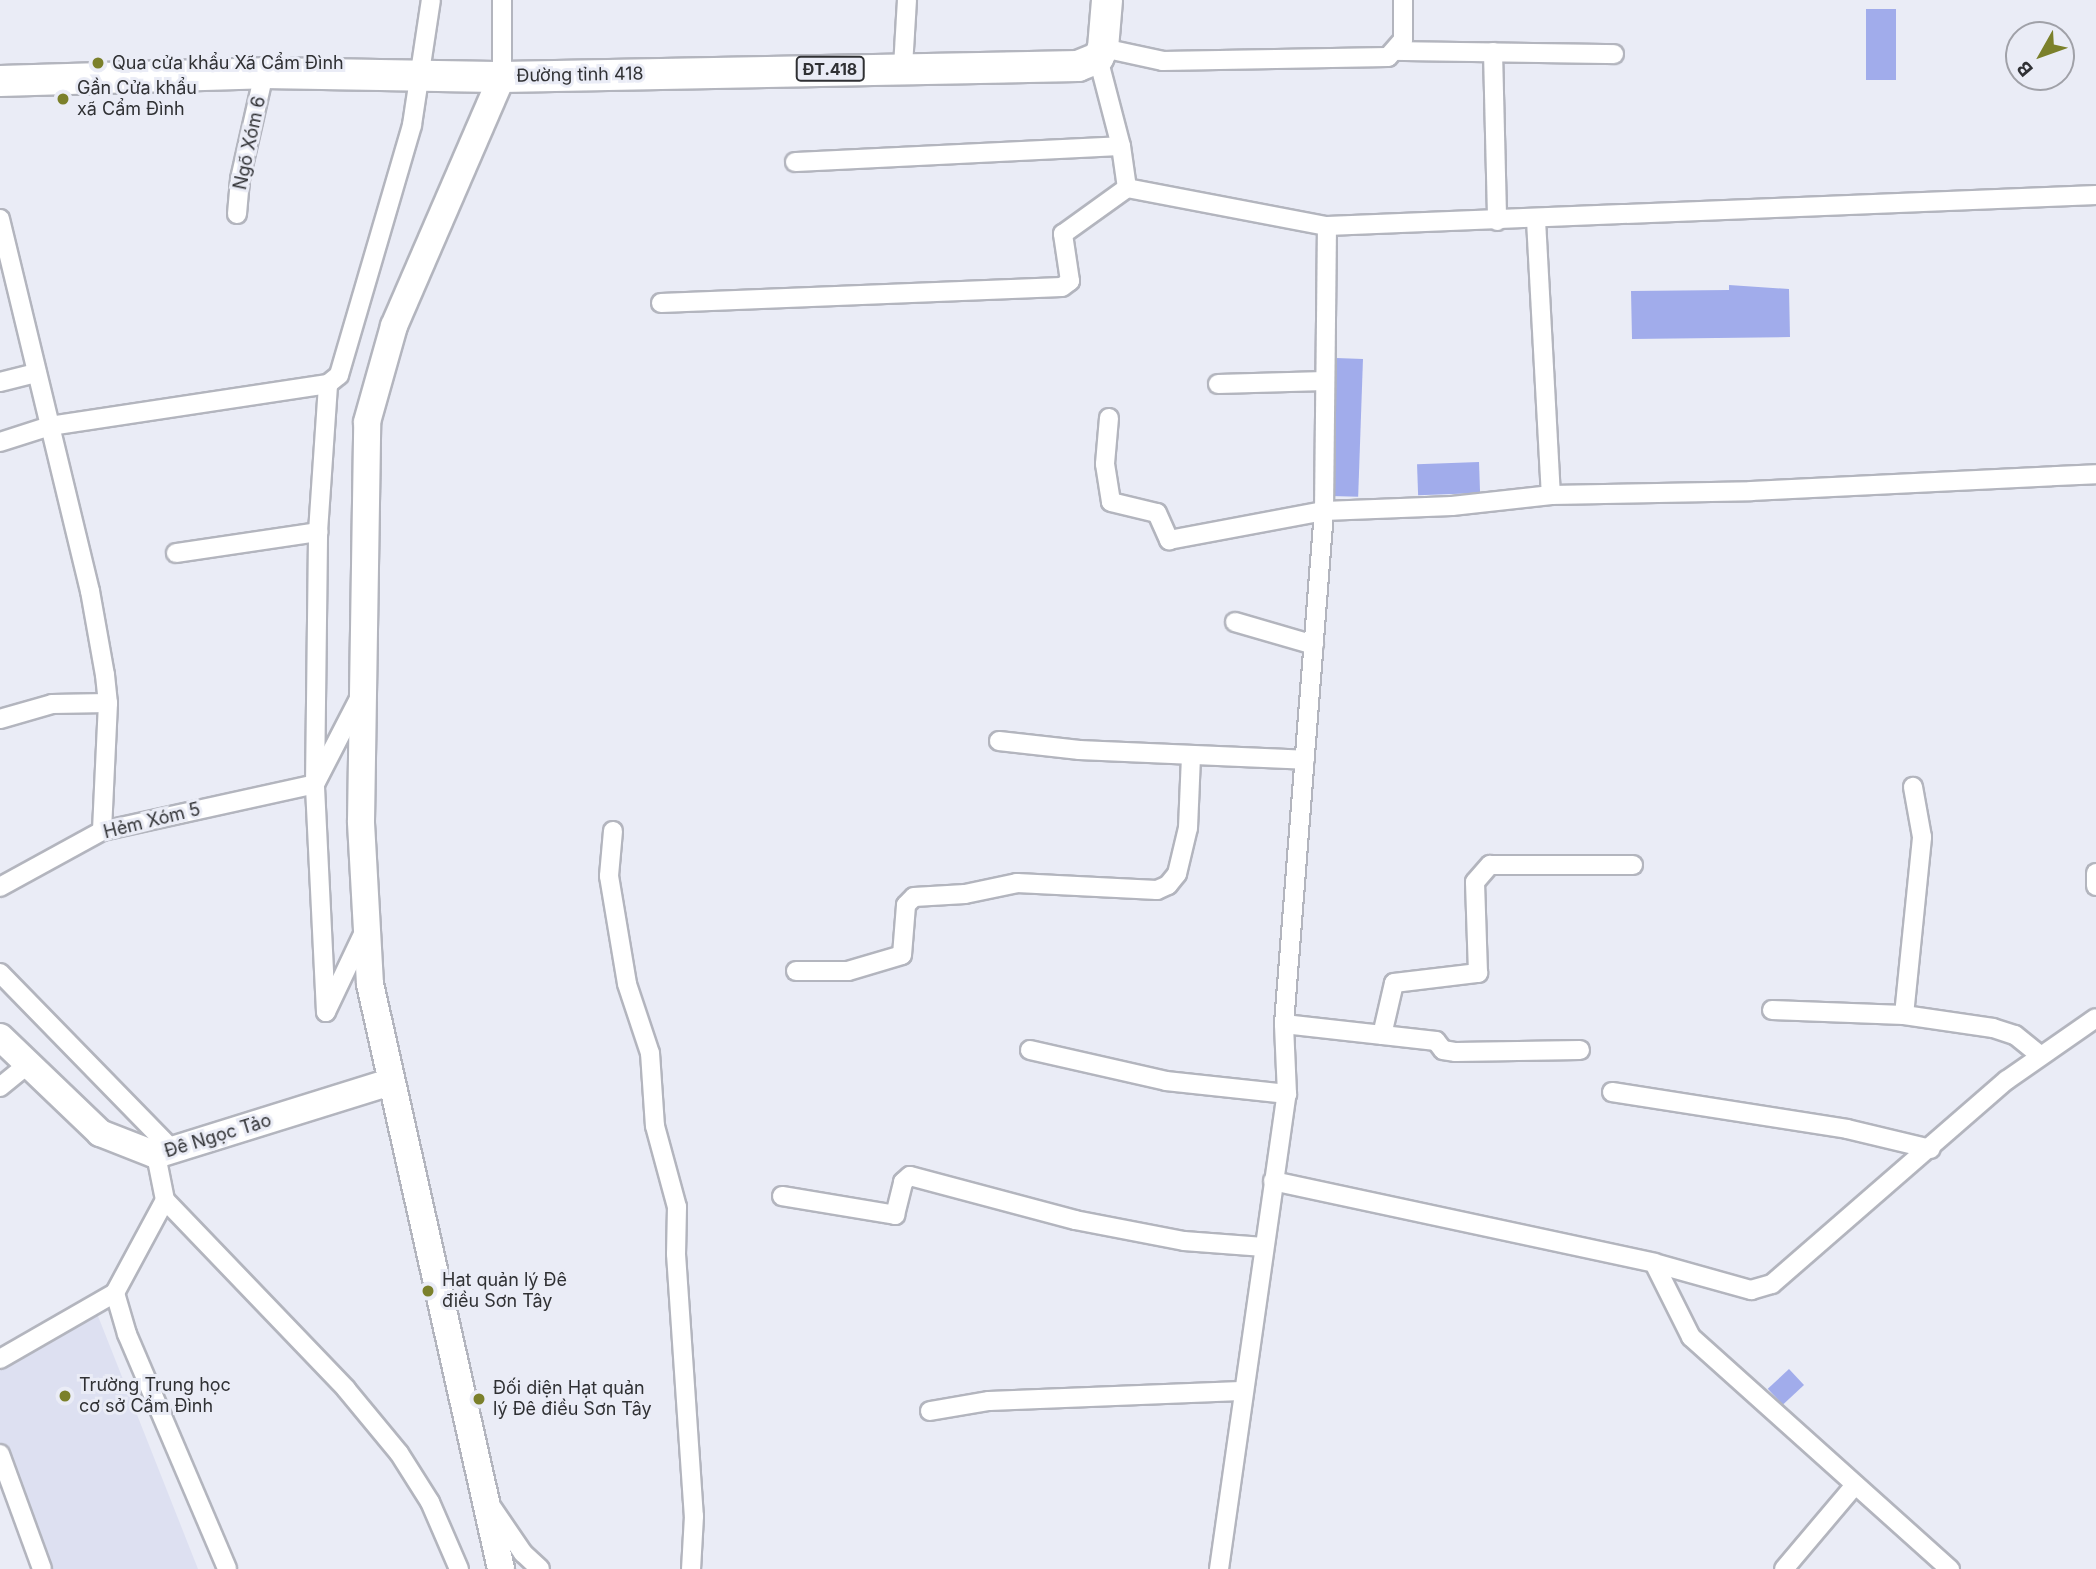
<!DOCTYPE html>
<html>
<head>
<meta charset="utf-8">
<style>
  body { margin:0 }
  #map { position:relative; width:2096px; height:1569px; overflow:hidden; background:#eaecf6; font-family:Inter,sans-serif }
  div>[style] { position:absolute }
  .built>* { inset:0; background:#dde0f1 }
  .building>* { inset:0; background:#a1aceb; transform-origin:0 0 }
  .roads { filter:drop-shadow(2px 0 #b3b5be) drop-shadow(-2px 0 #b3b5be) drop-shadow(0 2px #b3b5be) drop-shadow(0 -2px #b3b5be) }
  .minor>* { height:18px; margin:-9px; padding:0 9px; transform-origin:9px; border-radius:9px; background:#fff }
  .secondary>* { height:26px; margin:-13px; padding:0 13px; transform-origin:13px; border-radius:13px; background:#fff }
  .primary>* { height:30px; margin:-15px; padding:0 15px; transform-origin:15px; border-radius:15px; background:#fff }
  .dots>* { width:19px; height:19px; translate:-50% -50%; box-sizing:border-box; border:4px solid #eaecf6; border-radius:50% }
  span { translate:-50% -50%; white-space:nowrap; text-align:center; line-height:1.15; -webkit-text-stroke:6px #eaecf6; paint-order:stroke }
  .shield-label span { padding:2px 5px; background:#eaecf6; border:2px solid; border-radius:5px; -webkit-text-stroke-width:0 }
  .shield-label { font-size:16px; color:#303134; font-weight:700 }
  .poi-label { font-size:18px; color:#303134 }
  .left { translate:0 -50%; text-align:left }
  .street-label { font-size:18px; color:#303134 }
  .north { position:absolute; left:2005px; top:21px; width:70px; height:70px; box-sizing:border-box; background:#eaecf6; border:2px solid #a0a1a8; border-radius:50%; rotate:230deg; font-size:19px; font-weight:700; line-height:28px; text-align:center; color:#303134 }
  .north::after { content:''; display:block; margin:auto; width:24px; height:32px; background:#7b802b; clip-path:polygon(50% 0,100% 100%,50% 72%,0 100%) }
</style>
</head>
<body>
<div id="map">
  <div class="built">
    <div style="clip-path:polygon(96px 1311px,198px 1569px,49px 1569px,0 1445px,0 1348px)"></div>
  </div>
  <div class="building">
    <div style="left:1866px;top:9px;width:30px;height:71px"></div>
    <div style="clip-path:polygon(1729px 285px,1789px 289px,1790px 337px,1632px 339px,1631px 291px,1729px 290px)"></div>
    <div style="left:1336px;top:358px;width:27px;height:138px;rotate:2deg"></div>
    <div style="left:1479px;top:462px;width:31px;height:62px;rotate:88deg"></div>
    <div style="left:1789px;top:1369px;width:22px;height:29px;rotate:47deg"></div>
  </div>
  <div class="roads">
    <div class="minor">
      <div style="left:1103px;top:48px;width:61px;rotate:12.2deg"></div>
      <div style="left:1163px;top:61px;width:225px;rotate:-1deg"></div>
      <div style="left:1388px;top:57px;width:23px;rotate:-49deg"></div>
      <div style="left:1403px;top:40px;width:40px;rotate:-90deg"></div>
      <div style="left:1397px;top:51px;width:217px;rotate:0.8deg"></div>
      <div style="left:1493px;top:52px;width:169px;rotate:88.6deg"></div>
      <div style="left:1098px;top:58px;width:91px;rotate:75.4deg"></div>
      <div style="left:1121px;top:146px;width:42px;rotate:81.9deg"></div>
      <div style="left:1127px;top:188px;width:204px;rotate:10.8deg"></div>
      <div style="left:1327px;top:226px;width:770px;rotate:-2.31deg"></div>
      <div style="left:903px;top:67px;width:67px;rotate:-86.6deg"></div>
      <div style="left:502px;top:77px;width:77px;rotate:-90deg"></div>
      <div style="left:795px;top:162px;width:326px;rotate:-2.8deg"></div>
      <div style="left:237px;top:214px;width:35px;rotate:-85deg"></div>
      <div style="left:240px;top:179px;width:109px;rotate:-77.2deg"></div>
      <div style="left:0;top:219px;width:383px;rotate:76.4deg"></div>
      <div style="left:90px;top:591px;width:85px;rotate:79.9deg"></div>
      <div style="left:105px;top:675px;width:28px;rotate:84deg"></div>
      <div style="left:108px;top:703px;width:128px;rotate:92.7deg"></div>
      <div style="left:1536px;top:220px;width:275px;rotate:86.9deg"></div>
      <div style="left:661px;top:303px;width:401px;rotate:-2.3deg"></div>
      <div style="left:1062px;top:287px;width:10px;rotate:-37deg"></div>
      <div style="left:1070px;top:281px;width:48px;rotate:-98.5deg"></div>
      <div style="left:1063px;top:234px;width:79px;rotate:-35.7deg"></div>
      <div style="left:0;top:382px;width:38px;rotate:-14deg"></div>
      <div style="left:1218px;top:384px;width:107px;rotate:-1.6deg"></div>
      <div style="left:1109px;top:418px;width:46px;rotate:95deg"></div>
      <div style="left:1105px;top:464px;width:38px;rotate:81deg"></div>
      <div style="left:1111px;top:502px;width:47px;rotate:13.4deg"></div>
      <div style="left:1157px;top:513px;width:30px;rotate:66deg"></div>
      <div style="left:1169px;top:540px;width:158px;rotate:-10.6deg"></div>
      <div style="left:1324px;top:511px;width:128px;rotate:-2.2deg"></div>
      <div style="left:1452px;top:506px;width:100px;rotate:-6.3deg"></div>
      <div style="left:1551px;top:495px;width:200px;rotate:-1.1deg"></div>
      <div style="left:1751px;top:491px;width:345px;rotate:-2.8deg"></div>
      <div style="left:0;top:442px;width:52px;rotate:-17.7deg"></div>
      <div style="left:50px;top:426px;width:281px;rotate:-8.6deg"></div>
      <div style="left:328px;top:384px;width:14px;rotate:-39deg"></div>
      <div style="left:339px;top:375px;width:260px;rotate:-73.7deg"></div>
      <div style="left:412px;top:125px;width:126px;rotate:-81.4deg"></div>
      <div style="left:176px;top:553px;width:144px;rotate:-8.4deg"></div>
      <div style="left:1235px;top:622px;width:82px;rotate:16.2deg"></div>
      <div style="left:0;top:719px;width:54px;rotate:-16.1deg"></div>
      <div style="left:52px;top:704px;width:56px;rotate:-1deg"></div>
      <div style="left:999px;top:741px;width:81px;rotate:6.4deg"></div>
      <div style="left:1079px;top:750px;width:226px;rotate:2.5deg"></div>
      <div style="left:613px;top:831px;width:45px;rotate:95.1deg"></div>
      <div style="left:609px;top:876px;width:109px;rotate:80.5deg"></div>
      <div style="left:627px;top:984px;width:73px;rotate:71.6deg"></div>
      <div style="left:650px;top:1053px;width:73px;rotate:86.1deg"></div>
      <div style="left:655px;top:1126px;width:84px;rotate:74.8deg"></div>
      <div style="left:677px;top:1207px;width:47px;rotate:91.2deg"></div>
      <div style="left:676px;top:1254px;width:263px;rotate:86.1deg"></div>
      <div style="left:694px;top:1516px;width:53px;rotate:93.2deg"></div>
      <div style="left:2096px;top:873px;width:13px;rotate:90deg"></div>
      <div style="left:0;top:887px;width:116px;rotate:-28.8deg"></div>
      <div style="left:102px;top:831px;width:218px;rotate:-12.4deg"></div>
      <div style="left:315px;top:784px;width:98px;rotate:-62.7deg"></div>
      <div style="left:796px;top:971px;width:52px"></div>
      <div style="left:848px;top:971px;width:56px;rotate:-16.5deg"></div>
      <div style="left:902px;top:955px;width:50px;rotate:-85.4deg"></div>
      <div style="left:906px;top:905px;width:11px;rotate:-45deg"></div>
      <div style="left:914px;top:897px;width:51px;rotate:-3.4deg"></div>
      <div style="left:965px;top:894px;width:53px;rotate:-11.9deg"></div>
      <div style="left:1017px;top:883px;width:140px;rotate:2.9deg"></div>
      <div style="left:1157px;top:890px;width:12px;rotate:-24deg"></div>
      <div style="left:1168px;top:885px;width:14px;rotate:-51deg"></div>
      <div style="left:1177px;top:874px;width:47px;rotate:-76.6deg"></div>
      <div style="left:1188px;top:828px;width:73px;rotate:-87.6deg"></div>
      <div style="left:0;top:973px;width:248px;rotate:45.7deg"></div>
      <div style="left:1772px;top:1010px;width:132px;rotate:2.2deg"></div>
      <div style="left:1904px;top:1015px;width:90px;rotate:8.3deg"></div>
      <div style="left:1993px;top:1028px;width:23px;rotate:18deg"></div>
      <div style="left:2015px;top:1035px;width:33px;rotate:39deg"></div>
      <div style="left:326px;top:1012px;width:228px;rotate:-92.8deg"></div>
      <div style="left:315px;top:784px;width:252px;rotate:-89.3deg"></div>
      <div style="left:318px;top:532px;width:148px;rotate:-86.1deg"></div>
      <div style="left:326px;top:1012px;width:91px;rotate:-64.6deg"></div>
      <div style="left:1904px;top:1015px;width:179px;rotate:-84.2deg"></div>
      <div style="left:1922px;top:837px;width:51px;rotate:-100.2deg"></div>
      <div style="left:1284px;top:1024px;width:153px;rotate:6.4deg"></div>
      <div style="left:1436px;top:1041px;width:11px;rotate:52deg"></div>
      <div style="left:1443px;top:1050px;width:13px;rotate:9deg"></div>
      <div style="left:1456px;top:1052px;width:124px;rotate:-0.9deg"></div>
      <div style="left:1382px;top:1035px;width:53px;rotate:-77deg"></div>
      <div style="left:1394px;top:983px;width:85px;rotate:-6.8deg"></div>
      <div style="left:1478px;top:973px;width:91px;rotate:-91.9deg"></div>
      <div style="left:1475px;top:882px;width:23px;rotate:-49deg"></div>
      <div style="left:1490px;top:865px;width:143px"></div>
      <div style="left:1030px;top:1050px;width:139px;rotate:12.8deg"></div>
      <div style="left:1166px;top:1081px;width:122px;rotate:6.1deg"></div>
      <div style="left:0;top:1087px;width:36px;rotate:-39deg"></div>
      <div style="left:1612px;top:1092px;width:238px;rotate:8.9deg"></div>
      <div style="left:1847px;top:1129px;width:86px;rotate:13.4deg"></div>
      <div style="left:156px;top:1155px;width:46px;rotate:78.7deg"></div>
      <div style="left:165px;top:1200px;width:262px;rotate:46.2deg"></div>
      <div style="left:346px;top:1389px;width:83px;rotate:50.4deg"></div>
      <div style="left:399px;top:1453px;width:58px;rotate:57.7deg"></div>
      <div style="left:430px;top:1502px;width:73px;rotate:66.6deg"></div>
      <div style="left:1273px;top:1181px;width:390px;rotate:12.1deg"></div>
      <div style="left:1654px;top:1263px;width:83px;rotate:63.4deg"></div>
      <div style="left:1691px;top:1337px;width:348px;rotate:41.9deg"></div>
      <div style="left:782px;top:1196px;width:115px;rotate:9.5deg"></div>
      <div style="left:895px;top:1215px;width:34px;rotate:-76deg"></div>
      <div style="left:903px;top:1182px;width:9px;rotate:-41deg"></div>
      <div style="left:910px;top:1176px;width:171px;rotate:14.9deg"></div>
      <div style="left:1075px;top:1220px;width:111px;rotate:10.9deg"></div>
      <div style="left:1184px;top:1241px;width:80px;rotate:4.3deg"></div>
      <div style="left:165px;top:1200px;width:106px;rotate:118.3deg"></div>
      <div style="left:115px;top:1293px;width:43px;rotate:73.7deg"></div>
      <div style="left:127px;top:1334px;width:255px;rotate:66.9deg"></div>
      <div style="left:1654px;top:1263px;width:101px;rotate:15.6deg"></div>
      <div style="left:1751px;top:1290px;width:22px;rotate:-16deg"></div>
      <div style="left:1772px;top:1284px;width:311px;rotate:-41deg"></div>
      <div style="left:2007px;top:1080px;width:108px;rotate:-34.9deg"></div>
      <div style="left:0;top:1359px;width:133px;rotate:-29.9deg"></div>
      <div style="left:930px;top:1411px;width:60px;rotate:-9.6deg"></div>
      <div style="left:989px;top:1401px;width:252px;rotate:-2.3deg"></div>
      <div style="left:0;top:1454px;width:122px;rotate:69.9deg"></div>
      <div style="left:491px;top:1506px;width:57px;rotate:55.8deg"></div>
      <div style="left:523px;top:1553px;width:23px;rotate:43deg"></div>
      <div style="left:1219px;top:1569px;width:480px;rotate:-81.9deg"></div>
      <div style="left:1287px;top:1094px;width:70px;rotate:-92.5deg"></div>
      <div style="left:1284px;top:1024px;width:515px;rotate:-85.54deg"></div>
      <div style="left:1324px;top:511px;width:285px;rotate:-89.4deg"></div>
      <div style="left:1784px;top:1569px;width:110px;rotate:-49.8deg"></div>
    </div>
    <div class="secondary">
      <div style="left:0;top:1037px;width:139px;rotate:43.8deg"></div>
      <div style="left:100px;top:1133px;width:60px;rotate:21.4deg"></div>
      <div style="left:156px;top:1155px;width:245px;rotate:-17.3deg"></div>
      <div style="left:501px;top:1569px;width:599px;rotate:-102.62deg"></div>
      <div style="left:370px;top:984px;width:163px;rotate:-93.2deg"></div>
      <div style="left:361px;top:821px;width:399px;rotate:-89.1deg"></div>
      <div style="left:367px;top:422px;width:100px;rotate:-74.3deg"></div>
      <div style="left:394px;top:326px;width:271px;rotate:-66.6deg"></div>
    </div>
    <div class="primary">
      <div style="left:0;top:81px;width:264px;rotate:-1.7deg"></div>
      <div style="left:264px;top:73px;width:238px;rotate:1deg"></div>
      <div style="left:502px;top:77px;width:576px;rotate:-1.09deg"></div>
      <div style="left:1078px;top:66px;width:22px;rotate:-22deg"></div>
      <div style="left:1098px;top:58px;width:11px;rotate:-63deg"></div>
      <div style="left:1103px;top:48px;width:48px;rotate:-85.2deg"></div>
    </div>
  </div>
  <div class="dots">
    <div style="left:98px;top:63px;background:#7b802b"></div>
    <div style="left:63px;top:99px;background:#7b802b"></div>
    <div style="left:428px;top:1291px;background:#7b802b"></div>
    <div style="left:65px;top:1396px;background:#7b802b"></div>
    <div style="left:479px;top:1399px;background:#7b802b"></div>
  </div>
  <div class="shield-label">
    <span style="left:830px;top:69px">ĐT.418</span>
  </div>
  <div class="poi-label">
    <span class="left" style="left:112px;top:63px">Qua cửa khẩu Xã Cẩm Đình</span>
    <span class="left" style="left:77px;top:99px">Gần Cửa khẩu<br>xã Cẩm Đình</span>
    <span class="left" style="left:442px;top:1291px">Hạt quản lý Đê<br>điều Sơn Tây</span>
    <span class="left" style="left:79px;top:1396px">Trường Trung học<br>cơ sở Cẩm Đình</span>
    <span class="left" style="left:493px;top:1399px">Đối diện Hạt quản<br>lý Đê điều Sơn Tây</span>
  </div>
  <div class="street-label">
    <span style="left:580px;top:75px;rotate:-1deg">Đường tỉnh 418</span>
    <span style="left:250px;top:143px;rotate:-78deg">Ngõ Xóm 6</span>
    <span style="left:152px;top:821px;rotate:-14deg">Hẻm Xóm 5</span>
    <span style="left:218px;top:1136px;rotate:-17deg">Đê Ngọc Tảo</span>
  </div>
  <div class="north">B</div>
</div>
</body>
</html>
